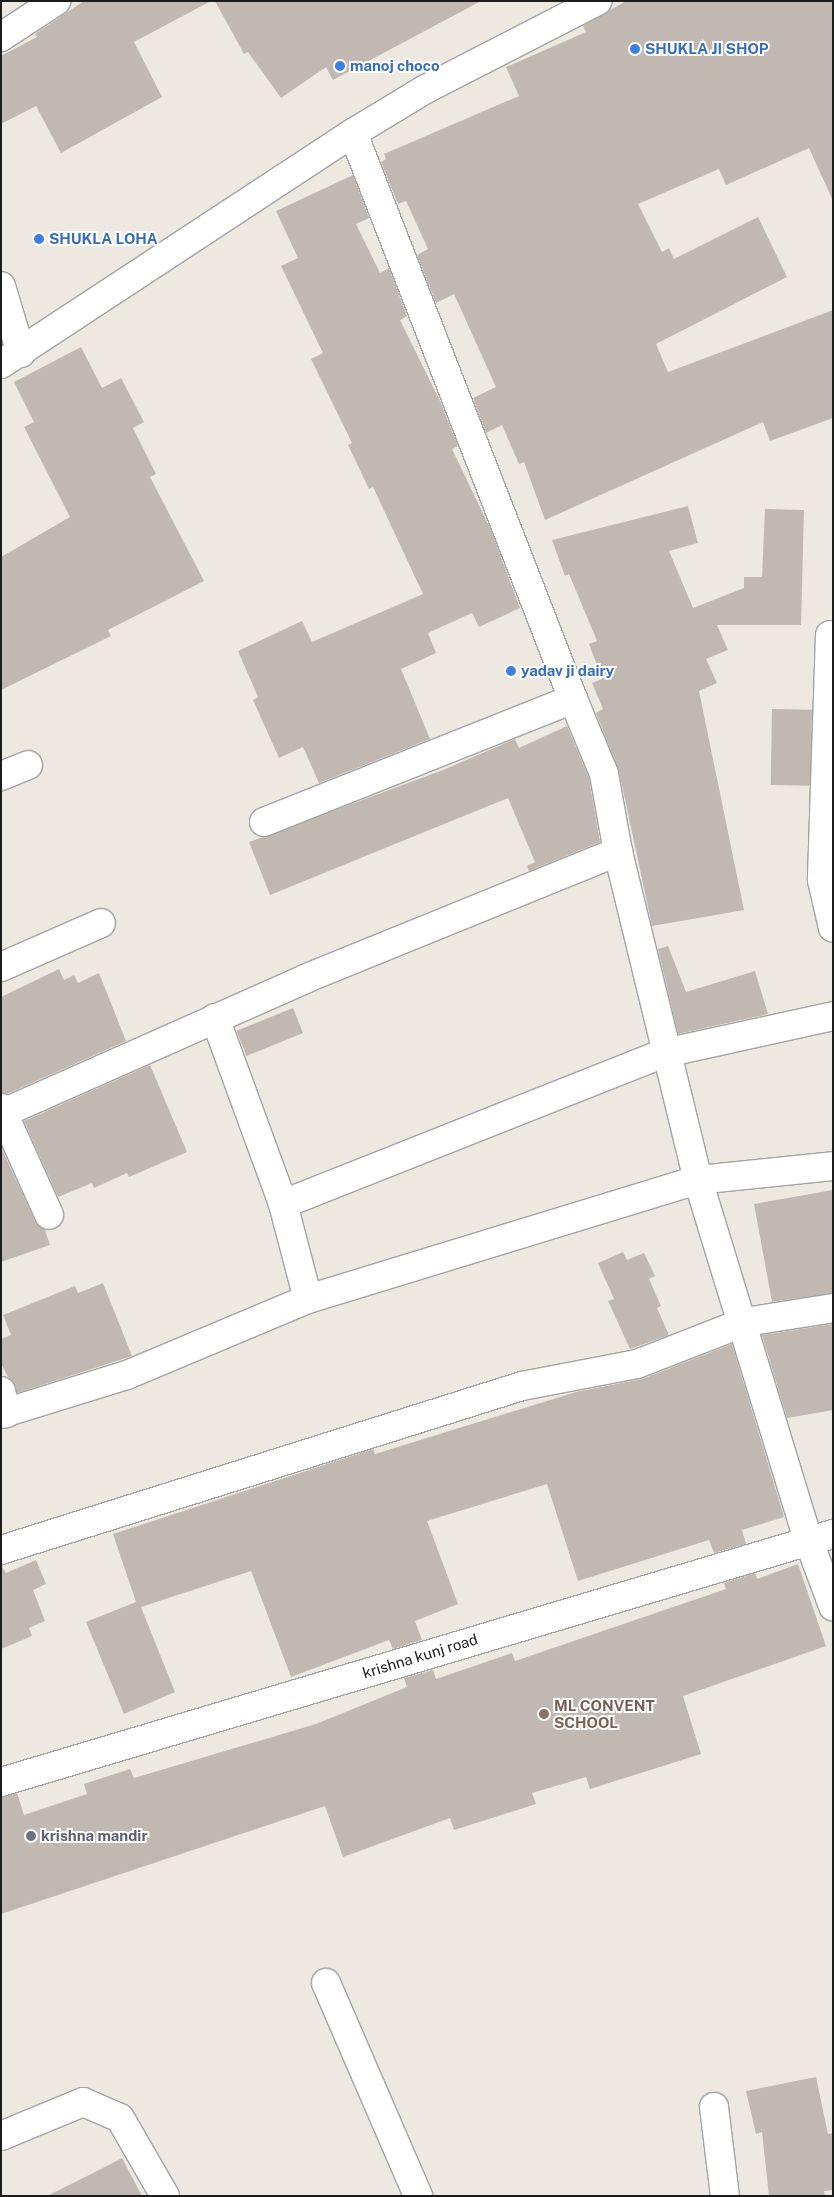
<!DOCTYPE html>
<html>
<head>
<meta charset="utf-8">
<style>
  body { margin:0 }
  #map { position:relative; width:834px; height:2197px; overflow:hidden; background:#ede9e1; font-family:"Public Sans",sans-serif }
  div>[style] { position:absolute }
  .building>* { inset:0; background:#c1b9b1; transform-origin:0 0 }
  .roads { filter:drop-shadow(1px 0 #a3a3a3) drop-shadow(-1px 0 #a3a3a3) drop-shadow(0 1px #a3a3a3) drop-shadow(0 -1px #a3a3a3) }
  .minor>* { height:28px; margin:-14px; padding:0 14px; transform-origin:14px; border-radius:14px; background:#fff }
  .dots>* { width:14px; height:14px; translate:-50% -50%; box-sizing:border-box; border:2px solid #fff; border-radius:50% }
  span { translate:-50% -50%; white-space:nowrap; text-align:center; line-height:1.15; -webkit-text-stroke:4px #fff; paint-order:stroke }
  .shop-label { font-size:15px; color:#366cbe; font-weight:700 }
  .left { translate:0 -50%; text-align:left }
  .street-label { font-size:15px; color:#1c1c1c }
  .education-label { font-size:15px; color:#785e54; font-weight:700 }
  .worship-label { font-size:15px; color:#5b616d; font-weight:700 }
  .frame { position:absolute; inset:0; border:2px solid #1c1c1c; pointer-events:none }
</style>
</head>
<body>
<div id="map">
  <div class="building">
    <div style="clip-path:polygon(84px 1px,211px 1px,134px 42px,162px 97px,61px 153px,36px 106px,1px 124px,1px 56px,37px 37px,35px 34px)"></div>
    <div style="clip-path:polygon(215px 1px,481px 1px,333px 80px,326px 67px,281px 98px,248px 52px,244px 54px)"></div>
    <div style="clip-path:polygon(626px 1px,833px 1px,833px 201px,809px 148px,726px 185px,719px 169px,638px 204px,662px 252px,669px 248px,674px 259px,758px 217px,787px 277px,656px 344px,668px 372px,833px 310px,833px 418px,770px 441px,763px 422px,545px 520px,524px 462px,519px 464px,502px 425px,486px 433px,473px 398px,496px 387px,454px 294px,436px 303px,417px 255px,428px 249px,406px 201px,398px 204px,381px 162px,386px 159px,384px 154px,519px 96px,506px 67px,586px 32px,583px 26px)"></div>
    <div style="clip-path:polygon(353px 175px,369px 218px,356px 224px,380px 273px,389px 268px,407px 316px,400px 320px,440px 401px,458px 446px,452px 449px,491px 530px,520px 608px,479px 627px,472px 613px,428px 633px,436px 653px,401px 669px,430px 739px,319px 783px,303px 747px,279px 758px,253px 700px,258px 697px,238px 651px,302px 621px,312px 642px,423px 594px,373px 487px,369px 489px,348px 445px,352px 443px,311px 359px,323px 353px,281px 266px,298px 258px,276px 211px)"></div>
    <div style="clip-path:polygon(81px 347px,102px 388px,121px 378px,144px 422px,133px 428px,156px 474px,150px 477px,204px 581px,108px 630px,111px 636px,1px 690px,1px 557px,70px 517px,24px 427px,34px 422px,14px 382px)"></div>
    <div style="clip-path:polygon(688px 506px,698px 543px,669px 551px,693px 608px,744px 588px,744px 577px,762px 577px,765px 509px,804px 510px,801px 625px,717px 625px,728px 650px,706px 659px,717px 683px,699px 691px,744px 910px,652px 926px,619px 771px,596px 713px,603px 709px,592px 683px,602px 679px,589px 644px,597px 641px,569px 574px,565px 576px,552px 540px)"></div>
    <div style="left:772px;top:709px;width:40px;height:76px;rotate:1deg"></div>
    <div style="clip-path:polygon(567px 726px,589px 778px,600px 842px,529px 871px,527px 866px,535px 862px,508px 798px,270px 895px,249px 842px,443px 770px,515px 739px,519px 748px)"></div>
    <div style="clip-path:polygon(668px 946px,686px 992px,755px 971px,768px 1014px,678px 1034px,658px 949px)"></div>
    <div style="clip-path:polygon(59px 969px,64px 980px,74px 975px,78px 983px,99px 973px,126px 1041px,7px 1094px,1px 1093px,1px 997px)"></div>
    <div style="left:293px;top:1008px;width:27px;height:61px;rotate:68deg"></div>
    <div style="clip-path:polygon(150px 1065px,187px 1152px,129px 1177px,127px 1173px,94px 1188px,92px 1183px,58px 1197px,24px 1121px)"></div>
    <div style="clip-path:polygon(1px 1147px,35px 1221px,45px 1230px,50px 1245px,1px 1262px)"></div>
    <div style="clip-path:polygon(833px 1190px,833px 1293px,772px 1302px,754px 1204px)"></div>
    <div style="clip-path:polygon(623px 1252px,627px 1260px,644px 1253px,655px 1276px,649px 1279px,661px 1306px,657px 1308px,669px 1335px,630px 1349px,608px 1301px,614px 1299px,598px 1263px)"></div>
    <div style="clip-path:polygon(103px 1283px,132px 1356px,17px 1393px,1px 1364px,1px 1339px,11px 1335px,3px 1315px,75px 1286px,78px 1293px)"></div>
    <div style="clip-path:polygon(833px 1324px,833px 1410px,787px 1418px,762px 1335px)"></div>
    <div style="clip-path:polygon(732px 1344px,784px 1517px,742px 1530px,746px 1544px,714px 1553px,709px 1540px,578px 1581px,547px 1484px,427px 1521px,458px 1604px,415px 1621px,422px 1640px,393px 1649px,389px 1640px,291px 1677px,251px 1571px,141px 1607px,175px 1692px,124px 1714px,86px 1622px,136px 1602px,113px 1534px,373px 1449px,375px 1454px,576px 1392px,642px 1379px)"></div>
    <div style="clip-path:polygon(36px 1560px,46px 1584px,33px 1590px,45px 1621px,29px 1628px,32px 1636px,1px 1649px,1px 1565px,6px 1573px)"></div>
    <div style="clip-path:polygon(798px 1564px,826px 1646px,683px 1696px,701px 1754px,590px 1789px,586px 1777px,532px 1793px,536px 1804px,454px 1830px,450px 1818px,343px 1857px,325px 1806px,1px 1914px,1px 1797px,17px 1793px,24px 1815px,87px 1794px,84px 1784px,130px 1769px,134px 1778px,316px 1724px,407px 1687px,404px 1678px,433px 1670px,436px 1679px,512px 1653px,515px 1661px,726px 1589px,724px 1583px,755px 1573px,757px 1579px)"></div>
    <div style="clip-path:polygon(816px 2077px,828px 2134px,833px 2133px,833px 2190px,824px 2191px,825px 2196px,769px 2196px,762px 2132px,756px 2134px,746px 2091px)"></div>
    <div style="clip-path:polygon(122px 2158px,142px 2196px,47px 2196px,95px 2172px)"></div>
  </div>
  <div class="roads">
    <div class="minor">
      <div style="left:1px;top:37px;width:66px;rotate:-33.2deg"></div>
      <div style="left:1px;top:286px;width:70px;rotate:73.4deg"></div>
      <div style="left:1px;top:364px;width:421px;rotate:-33.3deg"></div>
      <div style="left:353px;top:133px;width:83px;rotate:-31.2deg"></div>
      <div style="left:424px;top:90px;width:195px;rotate:-27.2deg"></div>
      <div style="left:830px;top:635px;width:245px;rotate:91.9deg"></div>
      <div style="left:822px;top:880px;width:49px;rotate:77.1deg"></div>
      <div style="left:573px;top:699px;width:81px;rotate:67.5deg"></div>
      <div style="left:604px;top:774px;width:79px;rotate:79.8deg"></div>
      <div style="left:618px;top:852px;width:338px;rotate:76.3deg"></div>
      <div style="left:698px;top:1180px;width:375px;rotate:73deg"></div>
      <div style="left:808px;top:1539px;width:72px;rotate:69.5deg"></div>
      <div style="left:1px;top:776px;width:29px;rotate:-22deg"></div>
      <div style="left:264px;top:822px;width:333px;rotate:-21.7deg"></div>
      <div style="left:573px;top:699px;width:607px;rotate:-111.24deg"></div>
      <div style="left:1px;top:967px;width:109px;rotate:-23.7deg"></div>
      <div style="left:215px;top:1018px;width:198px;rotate:69.9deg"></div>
      <div style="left:283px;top:1204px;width:98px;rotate:75.3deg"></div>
      <div style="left:1px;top:1108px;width:117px;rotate:65.8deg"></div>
      <div style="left:3px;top:1113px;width:333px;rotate:-23.9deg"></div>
      <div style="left:307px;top:978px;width:336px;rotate:-22.1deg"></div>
      <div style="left:283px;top:1204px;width:411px;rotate:-21.6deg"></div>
      <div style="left:665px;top:1053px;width:172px;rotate:-12.4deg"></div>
      <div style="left:1px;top:1391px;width:23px;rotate:77deg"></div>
      <div style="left:1px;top:1414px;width:132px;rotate:-17.2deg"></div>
      <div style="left:127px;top:1375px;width:196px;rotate:-22.8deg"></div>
      <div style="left:308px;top:1299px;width:408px;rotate:-17deg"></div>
      <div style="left:698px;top:1180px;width:136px;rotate:-5.9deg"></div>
      <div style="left:1px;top:1550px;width:546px;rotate:-17.47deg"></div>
      <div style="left:522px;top:1386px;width:117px;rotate:-10.8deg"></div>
      <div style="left:637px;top:1364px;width:116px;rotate:-21.3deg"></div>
      <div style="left:745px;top:1322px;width:89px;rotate:-9deg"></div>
      <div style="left:1px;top:1782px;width:868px;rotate:-16.6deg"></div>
      <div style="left:326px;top:1983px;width:232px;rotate:66.6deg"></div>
      <div style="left:714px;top:2107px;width:90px;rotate:83deg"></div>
      <div style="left:1px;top:2136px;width:89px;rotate:-22.5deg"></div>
      <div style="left:83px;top:2102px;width:40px;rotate:23.4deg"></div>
      <div style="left:120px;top:2118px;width:90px;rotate:60deg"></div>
    </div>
  </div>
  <div class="dots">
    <div style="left:635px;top:49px;background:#3f7fe0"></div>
    <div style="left:340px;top:66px;background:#3f7fe0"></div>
    <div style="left:39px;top:239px;background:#3f7fe0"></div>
    <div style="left:511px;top:671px;background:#3f7fe0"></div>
    <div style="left:544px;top:1714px;background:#8d6e63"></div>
    <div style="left:31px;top:1836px;background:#6b7280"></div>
  </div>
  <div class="shop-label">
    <span class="left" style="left:645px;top:49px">SHUKLA JI SHOP</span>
    <span class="left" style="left:350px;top:66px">manoj choco</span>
    <span class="left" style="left:49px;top:239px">SHUKLA LOHA</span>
    <span class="left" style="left:521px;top:671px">yadav ji dairy</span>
  </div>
  <div class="street-label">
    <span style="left:420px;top:1656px;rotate:-17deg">krishna kunj road</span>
  </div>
  <div class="education-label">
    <span class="left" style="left:554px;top:1714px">ML CONVENT<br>SCHOOL</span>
  </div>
  <div class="worship-label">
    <span class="left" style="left:41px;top:1836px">krishna mandir</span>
  </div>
  <div class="frame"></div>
</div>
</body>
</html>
